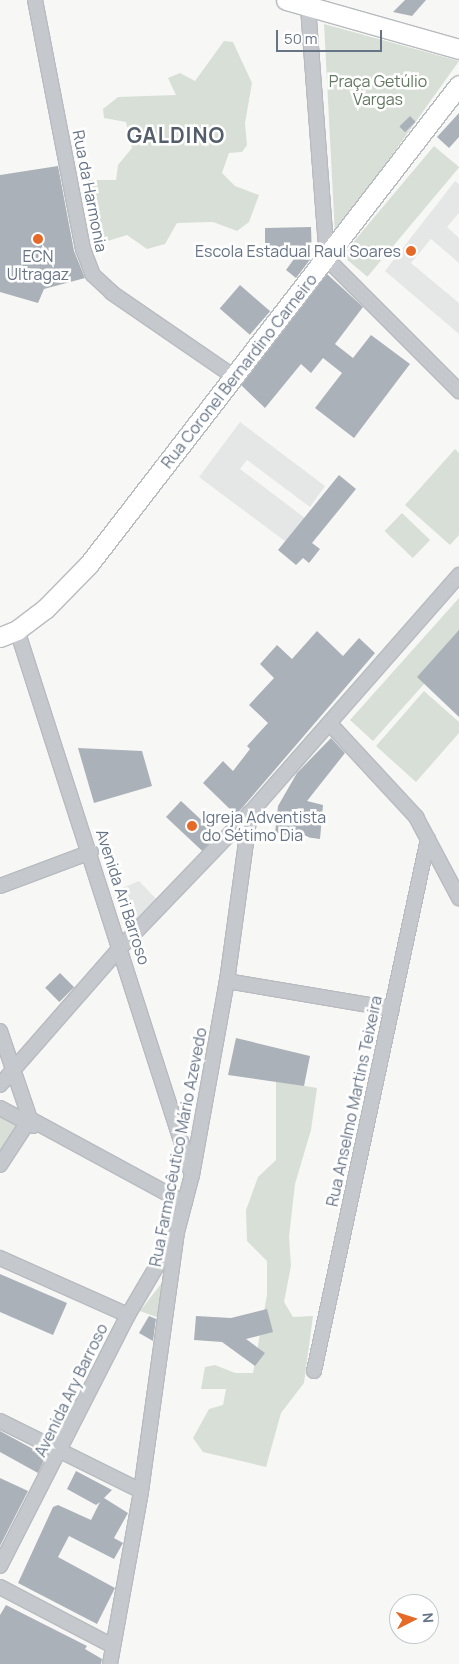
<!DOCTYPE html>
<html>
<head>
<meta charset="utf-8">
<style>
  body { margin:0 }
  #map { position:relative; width:459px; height:1664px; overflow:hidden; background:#f7f8f5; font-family:Manrope,sans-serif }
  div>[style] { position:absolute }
  .built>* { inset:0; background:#e5e7e6 }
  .green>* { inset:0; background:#d8dfd6; transform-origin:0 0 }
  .building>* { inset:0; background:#abb1b9; transform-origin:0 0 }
  .roads { filter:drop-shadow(1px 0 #b8bbc0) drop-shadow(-1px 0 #b8bbc0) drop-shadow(0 1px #b8bbc0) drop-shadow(0 -1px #b8bbc0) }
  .minor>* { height:14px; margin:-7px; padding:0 7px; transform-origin:7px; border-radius:7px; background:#c5c8cc }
  .major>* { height:19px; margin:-9.5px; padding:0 9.5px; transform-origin:9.5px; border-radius:9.5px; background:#fff }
  .dots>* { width:14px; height:14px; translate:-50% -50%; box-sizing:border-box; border:2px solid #fff; border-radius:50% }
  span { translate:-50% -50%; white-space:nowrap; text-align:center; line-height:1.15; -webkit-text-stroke:5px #fff; paint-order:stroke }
  .park-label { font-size:16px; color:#637861 }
  .street-label { font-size:16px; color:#667486 }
  .poi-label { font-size:16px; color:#667486 }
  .right { translate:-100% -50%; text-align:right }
  .left { translate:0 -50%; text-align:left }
  .district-label { font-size:21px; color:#545e6b; font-weight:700; letter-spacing:1px }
  .north { position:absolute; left:389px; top:1594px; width:50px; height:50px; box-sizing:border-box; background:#fff; border:1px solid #c2c7cf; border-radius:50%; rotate:85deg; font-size:14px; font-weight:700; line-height:20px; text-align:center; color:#667486 }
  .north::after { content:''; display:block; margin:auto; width:18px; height:22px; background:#e66927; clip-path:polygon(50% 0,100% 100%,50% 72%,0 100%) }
  .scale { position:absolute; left:276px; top:30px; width:106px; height:22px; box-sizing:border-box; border:2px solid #667486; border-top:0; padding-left:6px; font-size:15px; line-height:18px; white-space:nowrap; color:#667486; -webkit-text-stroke:4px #fff; paint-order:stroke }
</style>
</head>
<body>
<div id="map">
  <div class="built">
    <div style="clip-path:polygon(455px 181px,459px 184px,459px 213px,447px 227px,459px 238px,459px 263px,431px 239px,411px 263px,459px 303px,459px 334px,385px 271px)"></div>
    <div style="clip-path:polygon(240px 422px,325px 486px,310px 507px,247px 460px,240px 469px,305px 518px,286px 542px,199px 477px)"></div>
    <div style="clip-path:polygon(139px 881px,161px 904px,138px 928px,122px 888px)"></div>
  </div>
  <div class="green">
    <div style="clip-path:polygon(324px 24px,459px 61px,335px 235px)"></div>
    <div style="clip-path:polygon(224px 41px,233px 42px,252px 83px,245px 123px,247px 145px,242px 152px,229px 153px,222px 173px,235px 186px,259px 195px,249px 222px,237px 231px,213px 222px,177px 223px,165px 244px,147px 249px,127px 235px,98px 244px,85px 180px,116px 180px,118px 165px,132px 148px,126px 122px,104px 118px,103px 109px,118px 97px,176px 95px,168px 78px,180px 73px,195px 81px)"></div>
    <div style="left:434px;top:146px;width:33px;height:143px;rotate:40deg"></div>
    <div style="clip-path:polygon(455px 449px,459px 453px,459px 535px,450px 545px,405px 505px)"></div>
    <div style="left:402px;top:513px;width:39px;height:25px;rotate:44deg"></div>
    <div style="clip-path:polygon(459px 598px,459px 645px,373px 741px,350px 720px)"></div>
    <div style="clip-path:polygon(424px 691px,459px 722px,459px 733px,416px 782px,376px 746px)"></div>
    <div style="clip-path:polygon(276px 1081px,317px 1088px,311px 1130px,295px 1184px,289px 1237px,291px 1266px,284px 1302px,293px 1317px,313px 1316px,304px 1383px,281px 1413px,266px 1467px,203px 1452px,193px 1438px,209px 1409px,223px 1405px,226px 1389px,201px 1389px,205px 1367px,215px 1365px,235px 1373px,253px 1373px,267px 1295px,267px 1261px,247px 1241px,246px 1210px,258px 1177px,276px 1160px)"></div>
    <div style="clip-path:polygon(0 1115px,19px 1126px,0 1157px)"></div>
    <div style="clip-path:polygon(164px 1280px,162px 1319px,140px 1311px)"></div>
  </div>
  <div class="building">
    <div style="clip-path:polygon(405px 0,426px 0,412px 16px,393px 12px)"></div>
    <div style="clip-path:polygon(459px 113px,459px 137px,449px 148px,437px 137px)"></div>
    <div style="left:410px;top:116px;width:8px;height:15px;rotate:45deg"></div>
    <div style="clip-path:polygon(58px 166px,74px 251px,85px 278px,44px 289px,38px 303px,0 292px,0 175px)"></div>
    <div style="clip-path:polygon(311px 227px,312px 257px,296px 278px,286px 270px,302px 248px,265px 249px,265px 228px)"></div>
    <div style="clip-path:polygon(327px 274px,363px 307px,335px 344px,353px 358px,371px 335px,410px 364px,354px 438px,315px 408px,342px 373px,323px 358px,311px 373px,301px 364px,265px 408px,241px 385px)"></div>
    <div style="left:240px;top:285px;width:40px;height:31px;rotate:41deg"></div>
    <div style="clip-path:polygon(339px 475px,356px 489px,312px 543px,320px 549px,309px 563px,303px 558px,296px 565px,278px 550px)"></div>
    <div style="clip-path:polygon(459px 630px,459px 717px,417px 677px)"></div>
    <div style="clip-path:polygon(317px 631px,343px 656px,359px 638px,375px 653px,236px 815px,203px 783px,223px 761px,233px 771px,250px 749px,247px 746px,268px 723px,249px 705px,274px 678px,260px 664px,277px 645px,292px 659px)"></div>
    <div style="clip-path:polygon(331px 738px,345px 753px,307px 801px,323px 805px,320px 839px,275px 833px,278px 806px,297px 773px)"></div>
    <div style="clip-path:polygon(78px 748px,142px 751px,152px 786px,94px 803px)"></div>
    <div style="left:181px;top:801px;width:50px;height:22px;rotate:43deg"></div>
    <div style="left:60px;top:973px;width:20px;height:21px;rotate:45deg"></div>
    <div style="clip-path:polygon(236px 1038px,310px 1056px,304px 1086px,228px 1075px)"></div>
    <div style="clip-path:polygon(0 1274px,67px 1303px,53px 1335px,0 1312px)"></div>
    <div style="clip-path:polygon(267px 1309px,273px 1332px,246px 1339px,265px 1353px,255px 1366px,222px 1342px,194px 1340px,196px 1316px,231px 1318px)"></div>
    <div style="clip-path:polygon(149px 1316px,156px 1319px,153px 1341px,139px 1333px)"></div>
    <div style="clip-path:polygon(0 1431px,46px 1456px,38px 1473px,0 1452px)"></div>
    <div style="clip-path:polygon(76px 1471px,112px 1490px,104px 1498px,128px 1513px,114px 1538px,123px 1543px,114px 1559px,69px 1536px,58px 1557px,115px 1588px,97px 1624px,18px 1583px,53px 1507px,58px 1505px,91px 1520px,100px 1502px,96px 1505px,67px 1489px)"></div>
    <div style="clip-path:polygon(0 1478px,28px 1491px,0 1546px)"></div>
    <div style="clip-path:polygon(6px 1605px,87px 1646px,85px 1649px,102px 1659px,101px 1664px,0 1664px,0 1615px)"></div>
  </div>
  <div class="roads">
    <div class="minor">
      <div style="left:35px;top:0;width:254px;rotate:79.1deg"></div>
      <div style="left:83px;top:249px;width:28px;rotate:69deg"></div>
      <div style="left:93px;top:275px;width:26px;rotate:43deg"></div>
      <div style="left:112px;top:293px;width:148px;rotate:34.5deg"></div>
      <div style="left:308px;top:7px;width:253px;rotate:85.7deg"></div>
      <div style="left:327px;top:259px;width:187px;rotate:45deg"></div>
      <div style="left:17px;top:630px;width:569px;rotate:72.2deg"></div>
      <div style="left:330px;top:724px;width:127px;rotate:47.2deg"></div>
      <div style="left:416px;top:817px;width:92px;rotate:62deg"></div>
      <div style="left:0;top:886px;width:97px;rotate:-20.5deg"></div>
      <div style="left:227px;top:981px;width:167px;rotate:9.6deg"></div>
      <div style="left:0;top:1031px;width:93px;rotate:71.2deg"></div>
      <div style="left:30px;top:1119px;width:176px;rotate:28.5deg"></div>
      <div style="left:0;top:1085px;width:182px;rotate:-48.8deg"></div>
      <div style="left:120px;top:948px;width:187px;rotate:-46.1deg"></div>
      <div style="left:250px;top:813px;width:317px;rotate:-48.7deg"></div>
      <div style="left:0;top:1108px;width:38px;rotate:28deg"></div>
      <div style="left:0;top:1165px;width:55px;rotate:-56.9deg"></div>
      <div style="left:0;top:1258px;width:140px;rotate:24deg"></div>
      <div style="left:314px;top:1371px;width:544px;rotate:-77.91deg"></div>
      <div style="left:0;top:1421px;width:157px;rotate:26.4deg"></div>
      <div style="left:0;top:1566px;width:282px;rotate:-63deg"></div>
      <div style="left:128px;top:1315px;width:91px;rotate:-59.5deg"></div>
      <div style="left:0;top:1587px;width:127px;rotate:27.6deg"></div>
      <div style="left:110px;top:1664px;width:176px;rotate:-79.8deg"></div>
      <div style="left:141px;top:1491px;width:261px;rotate:-82.1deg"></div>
      <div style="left:177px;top:1232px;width:59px;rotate:-75.3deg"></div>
      <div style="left:192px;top:1175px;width:197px;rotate:-79.8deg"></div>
      <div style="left:227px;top:981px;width:170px;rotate:-82.2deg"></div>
    </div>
    <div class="major">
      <div style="left:286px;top:0;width:180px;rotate:15.8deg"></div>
      <div style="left:0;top:637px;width:18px;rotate:-22deg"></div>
      <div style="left:17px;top:630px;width:35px;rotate:-37deg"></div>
      <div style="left:45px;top:609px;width:63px;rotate:-45.6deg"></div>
      <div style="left:89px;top:564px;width:605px;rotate:-52.32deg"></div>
    </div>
  </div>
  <div class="dots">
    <div style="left:38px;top:239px;background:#e66927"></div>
    <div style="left:411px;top:251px;background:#e66927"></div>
    <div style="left:192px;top:826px;background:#e66927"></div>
  </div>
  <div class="park-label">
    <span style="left:378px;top:90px">Praça Getúlio<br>Vargas</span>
  </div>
  <div class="street-label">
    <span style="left:90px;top:191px;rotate:79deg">Rua da Harmonia</span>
    <span style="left:239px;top:371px;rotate:-52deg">Rua Coronel Bernardino Carneiro</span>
    <span style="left:123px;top:897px;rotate:72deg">Avenida Ari Barroso</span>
    <span style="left:354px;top:1101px;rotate:-78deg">Rua Anselmo Martins Teixeira</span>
    <span style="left:178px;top:1147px;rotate:-79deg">Rua Farmacêutico Mário Azevedo</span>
    <span style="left:71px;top:1390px;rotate:-64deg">Avenida Ary Barroso</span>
  </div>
  <div class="poi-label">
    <span class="right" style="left:401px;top:251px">Escola Estadual Raul Soares</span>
    <span style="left:38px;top:265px">ECN<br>Ultragaz</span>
    <span class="left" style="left:202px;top:826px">Igreja Adventista<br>do Sétimo Dia</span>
  </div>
  <div class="district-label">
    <span style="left:176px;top:135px">GALDINO</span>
  </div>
  <div class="north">N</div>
  <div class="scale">50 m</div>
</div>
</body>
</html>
